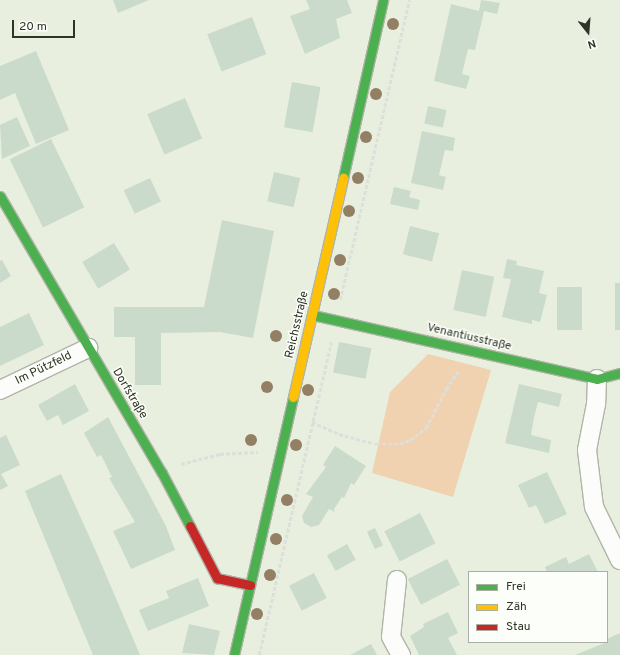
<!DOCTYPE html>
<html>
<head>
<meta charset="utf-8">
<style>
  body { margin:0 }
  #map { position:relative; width:620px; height:655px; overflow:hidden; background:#e9efde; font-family:Overpass,sans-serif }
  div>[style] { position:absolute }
  .green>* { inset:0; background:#f0d2b0 }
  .building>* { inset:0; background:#cadbcb; transform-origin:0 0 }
  .path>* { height:2.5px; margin-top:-1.25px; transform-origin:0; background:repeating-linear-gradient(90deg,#dde0da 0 4px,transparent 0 6px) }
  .roads { filter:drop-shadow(1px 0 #b0b5a8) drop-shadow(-1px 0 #b0b5a8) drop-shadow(0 1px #b0b5a8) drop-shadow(0 -1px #b0b5a8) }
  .street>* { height:18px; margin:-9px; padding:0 9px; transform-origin:9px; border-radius:9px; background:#fcfdfa }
  .fast>* { height:9px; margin:-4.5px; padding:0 4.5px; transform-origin:4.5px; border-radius:4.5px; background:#4caf50 }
  .slow>* { height:9px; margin:-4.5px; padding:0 4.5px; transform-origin:4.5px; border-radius:4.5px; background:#ffc107 }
  .jam>* { height:9px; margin:-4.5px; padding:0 4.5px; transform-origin:4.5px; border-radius:4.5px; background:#c62828 }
  .trees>* { width:12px; height:12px; margin:-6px; border-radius:50%; background:#938064 }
  span { translate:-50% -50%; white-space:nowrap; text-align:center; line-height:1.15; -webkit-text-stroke:3px #fcfff9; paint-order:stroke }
  .street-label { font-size:12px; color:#303428 }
  .legend { position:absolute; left:468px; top:571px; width:140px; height:72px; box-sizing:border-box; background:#fcfff9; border:1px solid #aaaea5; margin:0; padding:5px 7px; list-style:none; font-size:12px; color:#303428 }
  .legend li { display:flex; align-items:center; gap:8px; height:20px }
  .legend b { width:20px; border:1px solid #aaaea5 }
  .north { position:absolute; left:568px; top:12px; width:40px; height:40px; -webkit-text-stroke:3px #fcfff9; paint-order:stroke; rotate:163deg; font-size:11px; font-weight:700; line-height:16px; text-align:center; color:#303428 }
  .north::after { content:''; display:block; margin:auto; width:14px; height:18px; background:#303428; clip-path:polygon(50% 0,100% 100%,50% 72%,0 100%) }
  .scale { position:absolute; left:12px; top:20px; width:63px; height:18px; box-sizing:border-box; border:2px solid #303428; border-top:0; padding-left:5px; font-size:12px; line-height:14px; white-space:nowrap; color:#303428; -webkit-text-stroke:3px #fcfff9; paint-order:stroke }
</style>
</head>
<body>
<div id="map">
  <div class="green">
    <div style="clip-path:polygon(428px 354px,491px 370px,453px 497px,372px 473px,390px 392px)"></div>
  </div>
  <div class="building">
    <div style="clip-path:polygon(113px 0,149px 0,118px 13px)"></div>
    <div style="clip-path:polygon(306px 0,347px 0,352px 13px,336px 19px,340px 38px,305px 54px,290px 16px,310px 9px)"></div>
    <div style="clip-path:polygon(481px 0,500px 3px,497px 14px,484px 11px,475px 50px,468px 49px,462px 74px,470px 76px,466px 89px,434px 81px,451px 4px,479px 11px)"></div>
    <div style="left:252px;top:17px;width:40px;height:48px;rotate:69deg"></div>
    <div style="clip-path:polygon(36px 51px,69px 130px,36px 144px,15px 93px,0 100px,0 66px)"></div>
    <div style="left:292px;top:82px;width:29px;height:46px;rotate:10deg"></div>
    <div style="left:185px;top:98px;width:44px;height:41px;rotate:67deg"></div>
    <div style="left:428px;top:106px;width:19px;height:18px;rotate:12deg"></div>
    <div style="clip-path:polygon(17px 117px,30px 146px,2px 159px,0 125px)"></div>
    <div style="clip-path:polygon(422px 131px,455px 138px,453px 151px,445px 150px,439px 175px,446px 177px,443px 190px,411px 183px)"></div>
    <div style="left:51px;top:139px;width:76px;height:46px;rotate:64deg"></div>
    <div style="left:274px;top:172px;width:27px;height:30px;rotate:13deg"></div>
    <div style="left:150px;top:178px;width:26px;height:29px;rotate:65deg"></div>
    <div style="clip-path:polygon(394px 187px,411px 191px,409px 197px,420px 200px,418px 210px,390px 204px)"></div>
    <div style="clip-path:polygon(222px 220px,274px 231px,253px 338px,220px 332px,161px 333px,161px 385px,135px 385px,135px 337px,114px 337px,114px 307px,204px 307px)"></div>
    <div style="left:410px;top:226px;width:30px;height:29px;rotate:14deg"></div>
    <div style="left:114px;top:243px;width:31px;height:37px;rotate:59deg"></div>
    <div style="clip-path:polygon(507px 259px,517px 261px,516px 265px,544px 271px,539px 293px,547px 295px,540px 322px,532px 320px,532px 324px,502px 317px,511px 279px,503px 278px)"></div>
    <div style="clip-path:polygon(2px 260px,11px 276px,0 283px,0 261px)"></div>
    <div style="left:462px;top:270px;width:33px;height:41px;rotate:12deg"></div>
    <div style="left:615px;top:283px;width:5px;height:47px"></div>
    <div style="left:557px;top:287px;width:25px;height:43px"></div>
    <div style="clip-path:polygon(29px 313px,44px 345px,0 366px,0 327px)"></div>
    <div style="left:339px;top:342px;width:33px;height:31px;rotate:11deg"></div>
    <div style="clip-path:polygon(75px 384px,89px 411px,63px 425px,58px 415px,47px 421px,38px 405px)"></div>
    <div style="clip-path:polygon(519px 384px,562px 394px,559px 407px,538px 402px,534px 418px,531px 435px,551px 440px,549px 453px,505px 443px)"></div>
    <div style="clip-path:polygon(108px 417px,166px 526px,175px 550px,131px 569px,113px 531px,135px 522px,109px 478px,112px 477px,101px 455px,97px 457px,84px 433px)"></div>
    <div style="clip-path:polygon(6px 435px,20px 465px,1px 474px,8px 486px,0 490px,0 438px)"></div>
    <div style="clip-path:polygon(335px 446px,366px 466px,354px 485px,351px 483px,344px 498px,342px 497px,334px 509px,335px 512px,329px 509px,319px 525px,311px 527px,304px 523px,302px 516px,313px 497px,306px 494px,326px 467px,323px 465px)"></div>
    <div style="clip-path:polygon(547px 472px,567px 514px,545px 524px,536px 505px,529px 508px,518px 485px)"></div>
    <div style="clip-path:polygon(61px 474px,98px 556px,140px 655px,93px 655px,25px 491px)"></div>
    <div style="left:420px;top:513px;width:34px;height:40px;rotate:63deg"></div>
    <div style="left:375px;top:528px;width:19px;height:9px;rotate:65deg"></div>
    <div style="left:347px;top:544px;width:18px;height:23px;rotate:61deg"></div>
    <div style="clip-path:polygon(589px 554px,598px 572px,547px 572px,545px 567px,566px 557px,569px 564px)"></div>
    <div style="left:447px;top:559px;width:29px;height:44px;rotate:63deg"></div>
    <div style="left:314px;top:573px;width:28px;height:28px;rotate:63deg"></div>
    <div style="clip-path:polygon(198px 578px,209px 606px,148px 631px,139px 610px,169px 598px,166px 591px)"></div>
    <div style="clip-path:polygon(448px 612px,458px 633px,448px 638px,457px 655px,419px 655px,410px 636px,424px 627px,423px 624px)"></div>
    <div style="clip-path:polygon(189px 624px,220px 631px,214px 655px,182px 653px)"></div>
    <div style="clip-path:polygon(620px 633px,620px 655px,575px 655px,607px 642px,607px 639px)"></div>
    <div style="clip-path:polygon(371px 644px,377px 655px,350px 655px)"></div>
  </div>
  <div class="path">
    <div style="left:340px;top:300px;width:308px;rotate:-77deg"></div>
    <div style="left:312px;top:422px;width:30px;rotate:24deg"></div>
    <div style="left:339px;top:434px;width:38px;rotate:15deg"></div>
    <div style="left:376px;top:444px;width:24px"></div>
    <div style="left:400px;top:444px;width:11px;rotate:-22deg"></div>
    <div style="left:410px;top:440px;width:20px;rotate:-37deg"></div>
    <div style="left:426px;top:428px;width:44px;rotate:-62.9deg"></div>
    <div style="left:446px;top:389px;width:24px;rotate:-55deg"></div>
    <div style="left:181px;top:464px;width:40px;rotate:-14.4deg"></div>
    <div style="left:220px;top:454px;width:38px;rotate:-3deg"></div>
    <div style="left:259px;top:655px;width:321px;rotate:-77deg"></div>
  </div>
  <div class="roads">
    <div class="street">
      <div style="left:597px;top:379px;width:25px;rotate:92deg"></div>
      <div style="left:596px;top:404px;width:47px;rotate:101.1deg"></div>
      <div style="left:587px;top:450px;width:57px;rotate:83deg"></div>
      <div style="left:594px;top:507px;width:59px;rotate:63.9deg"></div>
      <div style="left:0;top:390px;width:98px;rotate:-25.5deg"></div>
      <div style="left:397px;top:580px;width:57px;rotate:96deg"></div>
      <div style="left:391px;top:637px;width:21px;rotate:61deg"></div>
    </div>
    <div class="fast">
      <div style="left:343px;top:178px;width:182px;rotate:-77.3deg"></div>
      <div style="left:0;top:196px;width:321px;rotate:59.7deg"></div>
      <div style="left:162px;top:473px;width:60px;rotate:62.2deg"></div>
      <div style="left:313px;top:315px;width:291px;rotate:12.7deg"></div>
      <div style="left:597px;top:379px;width:24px;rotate:-15deg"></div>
      <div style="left:234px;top:655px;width:265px;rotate:-77.1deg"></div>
    </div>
    <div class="slow">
      <div style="left:293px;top:397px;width:225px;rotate:-77.1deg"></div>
    </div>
    <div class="jam">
      <div style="left:190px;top:526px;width:59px;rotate:62.6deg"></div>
      <div style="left:217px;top:578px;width:34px;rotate:12deg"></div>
    </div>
  </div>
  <div class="trees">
    <div style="left:393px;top:24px"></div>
    <div style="left:376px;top:94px"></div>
    <div style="left:366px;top:137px"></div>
    <div style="left:358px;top:178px"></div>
    <div style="left:349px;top:211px"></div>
    <div style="left:340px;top:260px"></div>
    <div style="left:334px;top:294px"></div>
    <div style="left:276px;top:336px"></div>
    <div style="left:267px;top:387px"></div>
    <div style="left:308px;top:390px"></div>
    <div style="left:251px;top:440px"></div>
    <div style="left:296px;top:445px"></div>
    <div style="left:287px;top:500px"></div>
    <div style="left:276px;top:539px"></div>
    <div style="left:270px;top:575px"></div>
    <div style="left:257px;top:614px"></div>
  </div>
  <div class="street-label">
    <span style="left:298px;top:325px;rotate:-77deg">Reichsstraße</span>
    <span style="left:469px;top:338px;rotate:13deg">Venantiusstraße</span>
    <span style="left:44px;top:369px;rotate:-26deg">Im Pützfeld</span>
    <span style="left:129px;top:394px;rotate:59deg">Dorfstraße</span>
  </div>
  <ul class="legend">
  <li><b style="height:5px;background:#4caf50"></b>Frei</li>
  <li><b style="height:5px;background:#ffc107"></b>Zäh</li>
  <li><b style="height:5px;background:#c62828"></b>Stau</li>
  </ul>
  <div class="north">N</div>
  <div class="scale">20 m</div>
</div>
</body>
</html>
